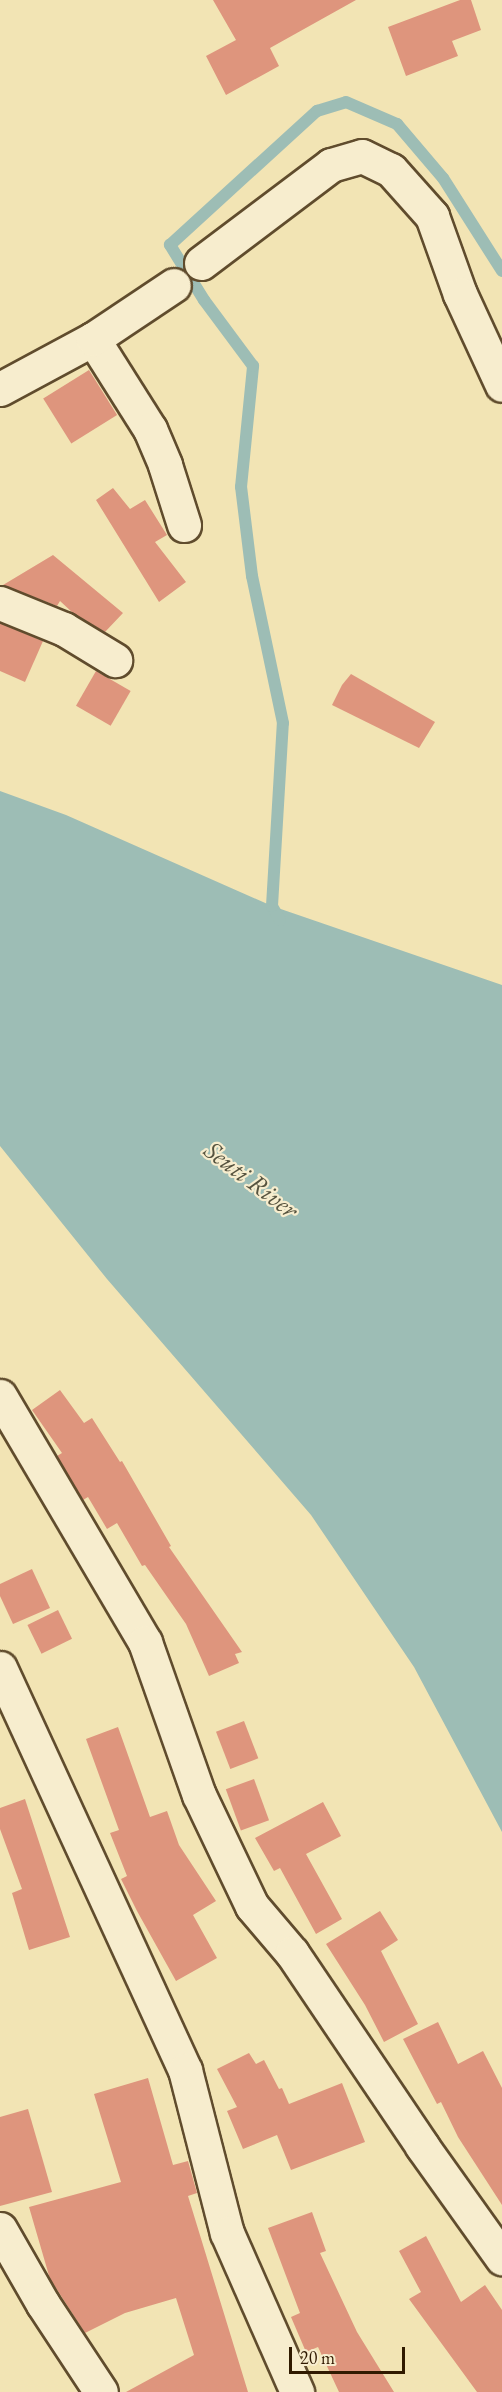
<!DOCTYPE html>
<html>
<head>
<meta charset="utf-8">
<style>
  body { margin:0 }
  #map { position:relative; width:502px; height:2392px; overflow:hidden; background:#f2e4b4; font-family:"EB Garamond",serif }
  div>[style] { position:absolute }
  .water>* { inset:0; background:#9dbdb5 }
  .stream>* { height:12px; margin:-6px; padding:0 6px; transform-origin:6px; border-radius:6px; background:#9dbdb5 }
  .building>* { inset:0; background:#de957d; transform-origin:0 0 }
  .roads { filter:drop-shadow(2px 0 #604c2d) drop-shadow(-2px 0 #604c2d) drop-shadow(0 2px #604c2d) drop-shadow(0 -2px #604c2d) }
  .street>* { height:33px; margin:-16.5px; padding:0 16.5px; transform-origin:16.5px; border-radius:16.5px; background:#f7edce }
  .secondary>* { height:33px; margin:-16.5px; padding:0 16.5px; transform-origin:16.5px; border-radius:16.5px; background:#f7edce }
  span { translate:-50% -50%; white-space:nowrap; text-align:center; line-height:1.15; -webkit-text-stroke:4.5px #f7edce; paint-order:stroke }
  .water-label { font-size:26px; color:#56533f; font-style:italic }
  .scale { position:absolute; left:289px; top:2347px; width:116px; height:27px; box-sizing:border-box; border:3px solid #301a00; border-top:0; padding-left:8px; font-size:18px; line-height:21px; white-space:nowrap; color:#301a00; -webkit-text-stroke:4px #f7edce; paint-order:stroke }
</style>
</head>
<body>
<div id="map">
  <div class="water">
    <div style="clip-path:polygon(0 791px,66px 815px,272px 906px,502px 985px,502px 1832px,414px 1667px,311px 1515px,107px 1279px,0 1146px)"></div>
  </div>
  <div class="stream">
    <div style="left:280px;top:920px;width:16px;rotate:-120deg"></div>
    <div style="left:272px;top:906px;width:183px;rotate:-86.6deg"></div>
    <div style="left:283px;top:723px;width:150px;rotate:-101.9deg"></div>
    <div style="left:252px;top:576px;width:90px;rotate:-97deg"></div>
    <div style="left:241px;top:487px;width:122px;rotate:-84.3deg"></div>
    <div style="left:253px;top:366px;width:82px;rotate:-126.6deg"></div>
    <div style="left:204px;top:300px;width:65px;rotate:-121.7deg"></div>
    <div style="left:170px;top:245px;width:199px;rotate:-42.4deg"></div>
    <div style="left:317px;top:111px;width:30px;rotate:-17deg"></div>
    <div style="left:346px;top:102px;width:56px;rotate:23.3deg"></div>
    <div style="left:397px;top:124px;width:71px;rotate:49.6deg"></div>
    <div style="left:443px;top:178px;width:110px;rotate:57.6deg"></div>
  </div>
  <div class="building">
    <div style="clip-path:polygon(213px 0,356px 0,270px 48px,279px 66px,226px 95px,206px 56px,236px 40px)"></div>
    <div style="clip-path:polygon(460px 0,471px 0,481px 30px,452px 41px,458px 56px,406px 76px,388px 27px)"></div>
    <div style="left:89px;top:370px;width:53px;height:54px;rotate:58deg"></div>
    <div style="clip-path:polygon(113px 488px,130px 509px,145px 500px,167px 535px,155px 542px,186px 582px,159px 602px,96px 500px)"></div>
    <div style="clip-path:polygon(53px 555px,123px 613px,105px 632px,73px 613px,60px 601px,57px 606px,3px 585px)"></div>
    <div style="clip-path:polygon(0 623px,43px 641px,25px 682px,0 671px)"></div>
    <div style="left:96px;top:671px;width:40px;height:40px;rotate:30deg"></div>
    <div style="clip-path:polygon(351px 674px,435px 722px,419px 748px,332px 705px,342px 685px)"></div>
    <div style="clip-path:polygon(60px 1390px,84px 1423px,92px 1418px,120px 1462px,122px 1461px,171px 1546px,169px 1547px,242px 1652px,235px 1654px,239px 1663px,209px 1676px,186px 1624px,145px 1565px,142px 1566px,117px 1523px,107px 1529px,88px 1497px,83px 1500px,57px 1456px,62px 1453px,32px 1410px)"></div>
    <div style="clip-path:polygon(32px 1569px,50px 1608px,13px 1624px,0 1596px,0 1584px)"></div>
    <div style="left:58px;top:1610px;width:32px;height:34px;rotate:64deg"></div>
    <div style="left:244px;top:1721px;width:40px;height:30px;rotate:69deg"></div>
    <div style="clip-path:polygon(118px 1727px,150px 1817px,167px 1811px,179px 1845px,216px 1901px,193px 1915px,217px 1958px,176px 1981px,137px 1911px,121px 1879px,127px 1876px,110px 1833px,119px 1830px,86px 1739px)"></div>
    <div style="left:254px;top:1779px;width:44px;height:30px;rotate:70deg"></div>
    <div style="clip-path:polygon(25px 1799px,70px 1937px,29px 1950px,12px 1893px,22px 1889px,0 1829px,0 1808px)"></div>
    <div style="clip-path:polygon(323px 1802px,341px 1836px,306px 1854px,342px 1919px,316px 1934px,280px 1868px,274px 1871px,255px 1838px)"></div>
    <div style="clip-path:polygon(380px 1911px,398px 1940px,381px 1951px,418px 2024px,384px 2042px,365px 2005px,326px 1944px)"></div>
    <div style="clip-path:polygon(438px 2022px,458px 2064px,483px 2051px,502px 2088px,502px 2205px,458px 2137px,441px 2102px,437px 2104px,403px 2039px)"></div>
    <div style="clip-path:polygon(249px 2053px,256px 2064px,264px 2060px,279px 2089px,282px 2088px,289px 2104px,342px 2083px,365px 2142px,291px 2170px,277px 2135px,243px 2149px,227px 2111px,237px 2107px,217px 2069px)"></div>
    <div style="clip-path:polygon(148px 2078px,173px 2165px,188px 2161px,197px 2193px,188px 2196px,248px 2392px,126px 2392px,194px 2355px,176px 2298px,125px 2313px,85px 2333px,50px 2279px,29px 2207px,121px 2182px,94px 2094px)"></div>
    <div style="clip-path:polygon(28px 2109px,52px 2192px,0 2206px,0 2117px)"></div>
    <div style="clip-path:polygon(312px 2212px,326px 2251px,320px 2253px,357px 2332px,394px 2392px,339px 2392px,318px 2347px,306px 2352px,291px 2317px,300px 2313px,268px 2228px)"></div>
    <div style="clip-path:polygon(426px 2236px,461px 2302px,485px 2285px,502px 2310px,502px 2392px,477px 2392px,409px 2299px,421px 2292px,399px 2251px)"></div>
  </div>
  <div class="roads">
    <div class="street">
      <div style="left:93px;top:339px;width:107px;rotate:57.7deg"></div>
      <div style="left:150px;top:429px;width:39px;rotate:67deg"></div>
      <div style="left:165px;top:465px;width:63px;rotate:72.4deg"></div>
      <div style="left:0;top:603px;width:69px;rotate:22.1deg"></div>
      <div style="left:64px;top:629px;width:60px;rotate:31.3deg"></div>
      <div style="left:0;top:1396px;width:286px;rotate:59.5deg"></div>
      <div style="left:145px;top:1642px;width:162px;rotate:70.6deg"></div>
      <div style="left:199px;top:1795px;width:123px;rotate:64.5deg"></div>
      <div style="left:252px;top:1906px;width:62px;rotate:49.6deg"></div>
      <div style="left:292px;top:1953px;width:233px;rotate:56deg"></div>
      <div style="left:422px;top:2146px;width:138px;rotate:54.5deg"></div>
      <div style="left:0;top:1668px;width:443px;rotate:65.3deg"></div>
      <div style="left:185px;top:2070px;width:168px;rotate:75.6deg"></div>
      <div style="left:227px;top:2233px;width:174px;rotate:66.2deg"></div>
      <div style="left:0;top:2229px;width:86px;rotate:60.2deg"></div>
      <div style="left:43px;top:2304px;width:105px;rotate:56.6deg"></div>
    </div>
    <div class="secondary">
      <div style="left:201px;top:263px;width:163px;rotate:-37deg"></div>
      <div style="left:331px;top:165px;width:32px;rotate:-16deg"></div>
      <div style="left:362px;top:156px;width:32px;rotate:26deg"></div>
      <div style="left:391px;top:170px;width:62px;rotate:48.3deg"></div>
      <div style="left:432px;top:216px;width:83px;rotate:70.3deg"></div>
      <div style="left:460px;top:294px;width:100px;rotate:65.2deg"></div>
      <div style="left:0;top:389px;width:106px;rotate:-28.3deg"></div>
      <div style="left:93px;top:339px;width:97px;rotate:-33.7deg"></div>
    </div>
  </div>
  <div class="water-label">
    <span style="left:251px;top:1180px;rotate:37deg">Seuti River</span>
  </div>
  <div class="scale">20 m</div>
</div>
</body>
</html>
